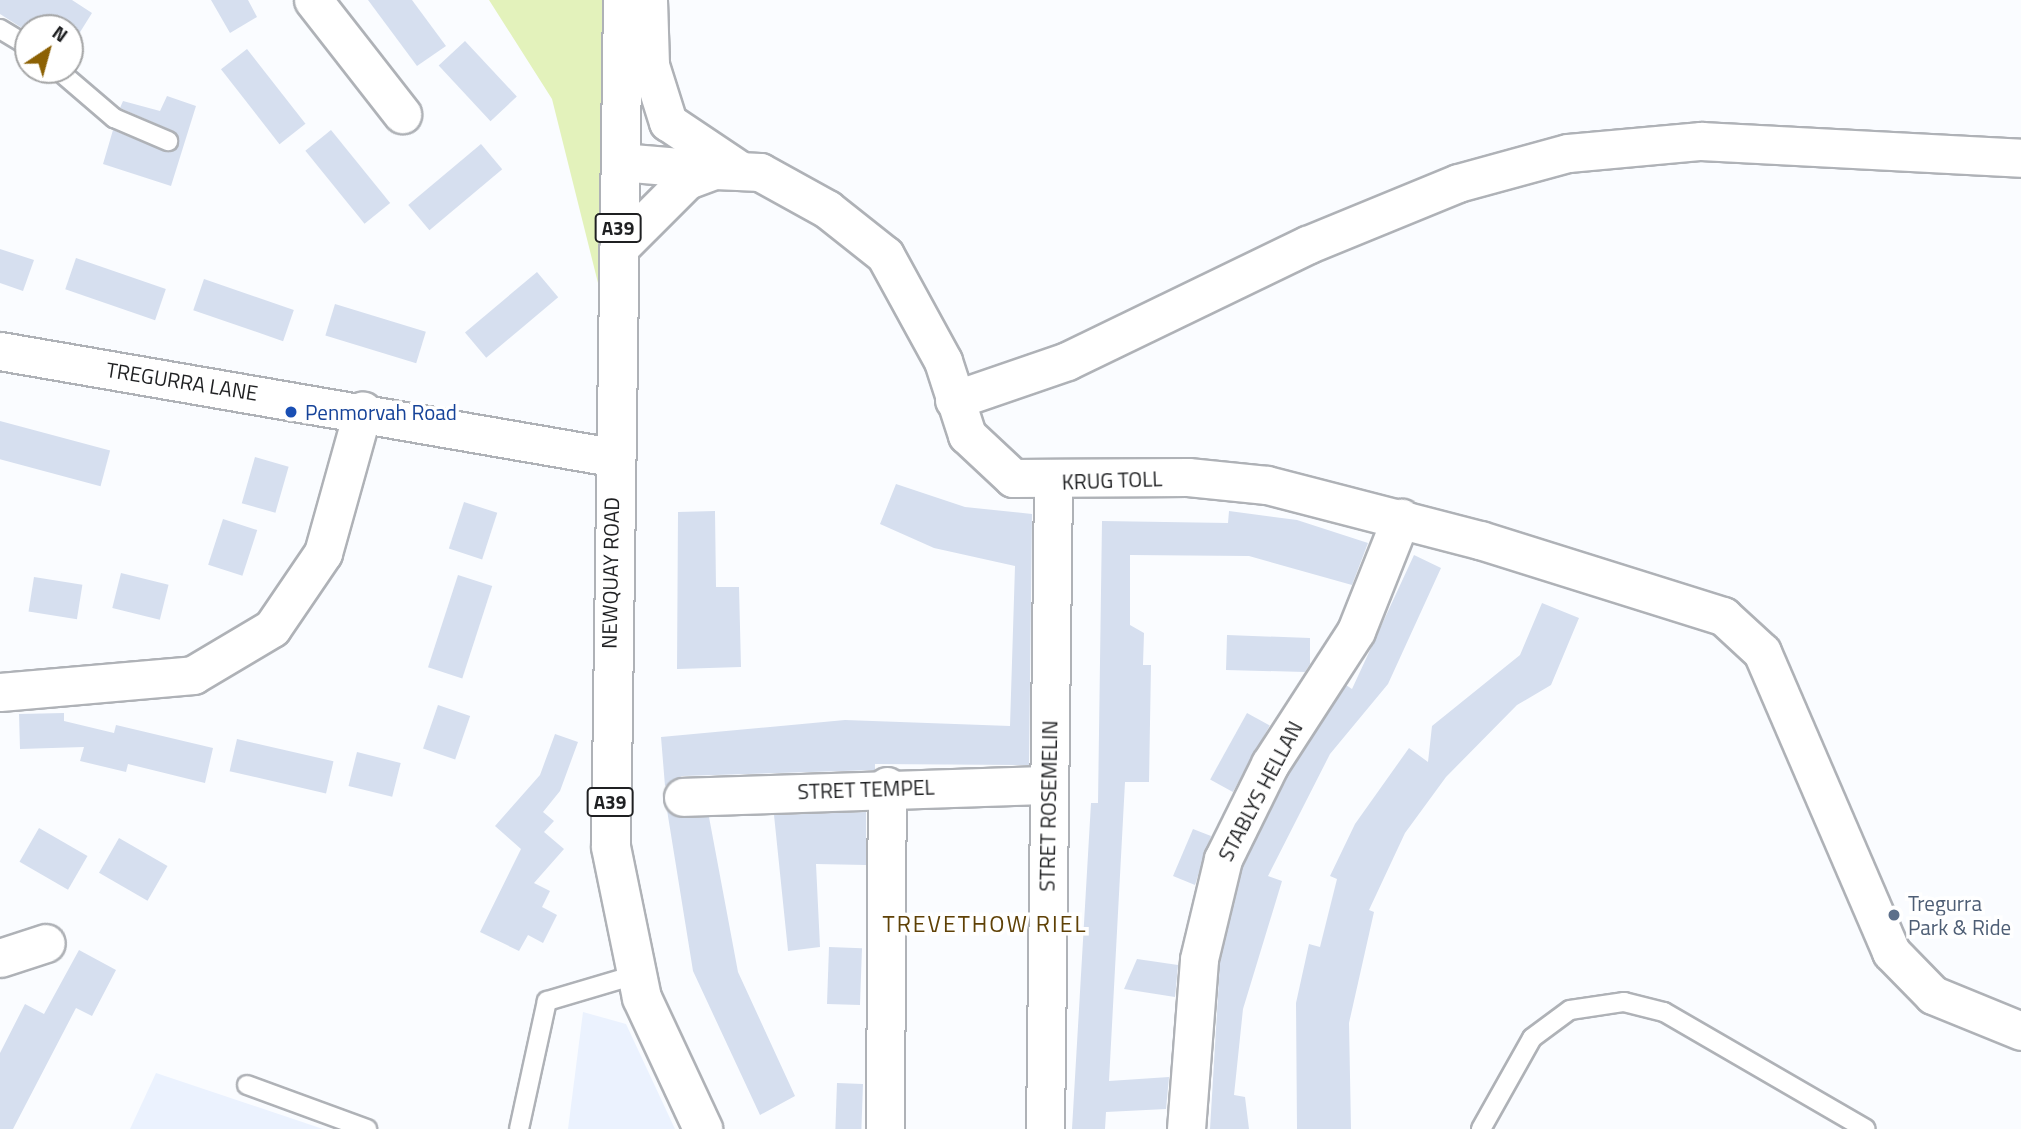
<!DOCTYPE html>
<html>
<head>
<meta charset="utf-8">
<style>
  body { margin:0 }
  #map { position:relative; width:2021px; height:1129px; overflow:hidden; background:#fafcff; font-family:"Titillium Web",sans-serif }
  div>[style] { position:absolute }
  .built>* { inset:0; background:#ebf2fe }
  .green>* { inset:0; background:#e3f2bb }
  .building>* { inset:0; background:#d6dfef; transform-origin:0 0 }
  .roads { filter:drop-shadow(2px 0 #afb2b7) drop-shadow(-2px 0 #afb2b7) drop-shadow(0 2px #afb2b7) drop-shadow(0 -2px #afb2b7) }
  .lane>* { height:18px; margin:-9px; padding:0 9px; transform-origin:9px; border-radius:9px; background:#fff }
  .street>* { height:37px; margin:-18.5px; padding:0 18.5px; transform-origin:18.5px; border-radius:18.5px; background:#fff }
  .highway>* { height:38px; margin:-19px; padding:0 19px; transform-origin:19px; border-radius:19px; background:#fff }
  .dots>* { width:19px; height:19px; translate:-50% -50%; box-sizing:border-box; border:4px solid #fff; border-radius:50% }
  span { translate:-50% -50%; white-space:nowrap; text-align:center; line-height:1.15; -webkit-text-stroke:7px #fff; paint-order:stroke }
  .shield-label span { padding:2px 5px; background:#fff; border:2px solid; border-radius:5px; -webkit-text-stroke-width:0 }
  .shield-label { font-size:19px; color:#1f2022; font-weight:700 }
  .street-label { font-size:21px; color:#1f2022 }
  .transit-label { font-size:21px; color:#164399 }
  .left { translate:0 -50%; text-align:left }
  .service-label { font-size:21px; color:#4e5e75 }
  .neighbourhood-label { font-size:23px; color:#5f4106; letter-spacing:2px }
  .north { position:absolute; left:14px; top:14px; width:70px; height:70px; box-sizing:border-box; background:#fff; border:2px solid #a5a6a7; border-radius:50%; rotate:36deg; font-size:19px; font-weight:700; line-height:28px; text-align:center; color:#1f2022 }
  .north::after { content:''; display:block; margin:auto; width:24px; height:32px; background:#8c6104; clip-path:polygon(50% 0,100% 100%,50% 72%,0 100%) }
</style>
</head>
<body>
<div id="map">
  <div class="built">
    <div style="clip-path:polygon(583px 1012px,626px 1024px,675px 1129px,568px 1129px)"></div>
    <div style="clip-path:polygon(156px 1073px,323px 1129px,130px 1129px)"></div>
  </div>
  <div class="green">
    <div style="clip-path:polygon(489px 0,612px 0,605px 311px,552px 99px)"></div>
  </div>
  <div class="building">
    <div style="clip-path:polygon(0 0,72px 0,92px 13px,77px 37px,70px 28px,22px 28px,0 14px)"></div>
    <div style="clip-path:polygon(211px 0,248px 0,257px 17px,230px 33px)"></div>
    <div style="clip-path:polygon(368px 0,412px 0,446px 46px,417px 66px)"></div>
    <div style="left:465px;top:41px;width:76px;height:36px;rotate:47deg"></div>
    <div style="left:247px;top:49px;width:95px;height:33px;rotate:52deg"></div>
    <div style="clip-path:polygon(167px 96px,196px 106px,171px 186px,103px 164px,113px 130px,164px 151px,175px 150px,179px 140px,173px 131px,120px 108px,123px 101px,160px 111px)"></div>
    <div style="left:331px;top:130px;width:94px;height:33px;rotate:51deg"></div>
    <div style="left:481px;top:144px;width:33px;height:95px;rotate:50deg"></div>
    <div style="clip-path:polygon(0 249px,34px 260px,23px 291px,0 283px)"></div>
    <div style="left:76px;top:258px;width:95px;height:33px;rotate:19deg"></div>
    <div style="left:537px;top:272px;width:33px;height:94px;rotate:50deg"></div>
    <div style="left:204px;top:279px;width:95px;height:33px;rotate:19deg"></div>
    <div style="left:335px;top:304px;width:95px;height:33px;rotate:17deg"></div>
    <div style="left:0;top:421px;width:114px;height:37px;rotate:15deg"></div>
    <div style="left:255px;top:457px;width:35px;height:48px;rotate:16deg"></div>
    <div style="clip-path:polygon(896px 484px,965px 507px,1032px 514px,1029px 765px,875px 764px,875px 770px,682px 776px,665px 786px,661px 737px,845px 720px,1010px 726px,1015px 566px,934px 548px,880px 524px)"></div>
    <div style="left:464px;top:502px;width:35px;height:49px;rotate:18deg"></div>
    <div style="clip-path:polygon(715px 511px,716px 587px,739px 587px,741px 667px,677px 669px,678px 512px)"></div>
    <div style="clip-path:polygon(1229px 511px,1297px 520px,1368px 543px,1352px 585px,1249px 556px,1130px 555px,1130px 625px,1144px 633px,1143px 665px,1151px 665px,1149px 782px,1125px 782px,1109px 1081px,1169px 1077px,1166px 1109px,1106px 1112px,1105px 1129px,1072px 1129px,1091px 803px,1098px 803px,1102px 521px,1228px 523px)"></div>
    <div style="left:223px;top:519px;width:36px;height:48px;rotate:18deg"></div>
    <div style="clip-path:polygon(1414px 555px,1441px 568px,1388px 684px,1330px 754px,1268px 876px,1282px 881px,1243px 1009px,1234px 1095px,1245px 1097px,1249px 1129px,1210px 1129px,1220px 962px,1243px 866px,1288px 774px,1346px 685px,1352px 689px)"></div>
    <div style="left:121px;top:573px;width:49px;height:36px;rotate:14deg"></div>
    <div style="left:458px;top:575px;width:36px;height:97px;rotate:18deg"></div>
    <div style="left:34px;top:577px;width:49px;height:35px;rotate:9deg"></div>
    <div style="clip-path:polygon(1542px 603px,1579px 618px,1551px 685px,1517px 705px,1446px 777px,1405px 833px,1369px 910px,1374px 912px,1349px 1023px,1351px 1129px,1297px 1129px,1296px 1003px,1309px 944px,1320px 947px,1337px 879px,1330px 876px,1355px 824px,1409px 748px,1428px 762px,1432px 726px,1520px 655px)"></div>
    <div style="clip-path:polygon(1227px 635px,1310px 638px,1310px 664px,1305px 672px,1226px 670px)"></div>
    <div style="left:438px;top:705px;width:34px;height:46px;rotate:19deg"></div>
    <div style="clip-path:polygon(64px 713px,64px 721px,114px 733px,116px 725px,213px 748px,205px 783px,128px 764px,126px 772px,80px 761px,84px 747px,20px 749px,19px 714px)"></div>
    <div style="left:1247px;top:713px;width:26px;height:76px;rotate:29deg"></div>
    <div style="clip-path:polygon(555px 734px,578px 742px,560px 791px,543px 812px,554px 821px,544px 832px,564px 849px,534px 883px,550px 891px,542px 907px,557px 915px,543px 943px,528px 935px,519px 951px,480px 932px,521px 849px,495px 826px,540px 775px)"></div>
    <div style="left:237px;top:739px;width:99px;height:33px;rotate:13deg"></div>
    <div style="left:357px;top:752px;width:45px;height:35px;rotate:14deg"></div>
    <div style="clip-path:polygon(667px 810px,683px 818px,709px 817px,738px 972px,795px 1096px,760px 1115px,693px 971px)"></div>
    <div style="clip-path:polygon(866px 812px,866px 865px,816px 864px,820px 947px,788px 951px,774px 815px)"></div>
    <div style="left:39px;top:828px;width:56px;height:39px;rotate:30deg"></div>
    <div style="clip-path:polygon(1193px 829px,1211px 836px,1195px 885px,1173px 876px)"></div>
    <div style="left:119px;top:838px;width:56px;height:40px;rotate:30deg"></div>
    <div style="left:829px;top:947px;width:33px;height:57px;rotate:2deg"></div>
    <div style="clip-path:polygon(79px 950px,116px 970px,92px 1016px,76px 1008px,13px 1129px,0 1129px,0 1053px,25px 1004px,44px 1014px)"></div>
    <div style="clip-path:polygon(1137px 959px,1178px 965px,1175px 997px,1124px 989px)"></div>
    <div style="left:837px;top:1083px;width:26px;height:46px;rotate:2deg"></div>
  </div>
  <div class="roads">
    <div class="lane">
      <div style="left:0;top:29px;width:33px;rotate:31deg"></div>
      <div style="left:58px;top:70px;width:74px;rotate:40.6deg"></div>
      <div style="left:114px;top:118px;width:59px;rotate:23.1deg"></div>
      <div style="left:247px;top:1085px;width:128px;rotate:20.1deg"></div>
      <div style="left:519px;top:1129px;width:131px;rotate:-77.7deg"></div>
      <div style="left:547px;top:1001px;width:92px;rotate:-16.5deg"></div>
      <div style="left:1481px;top:1129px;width:104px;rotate:-60.7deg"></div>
      <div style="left:1532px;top:1038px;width:47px;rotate:-36.4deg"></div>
      <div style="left:1570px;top:1010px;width:55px;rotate:-8.4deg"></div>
      <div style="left:1624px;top:1002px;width:41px;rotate:14deg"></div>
      <div style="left:1664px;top:1012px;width:233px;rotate:30.1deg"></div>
    </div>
    <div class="street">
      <div style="left:313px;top:0;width:145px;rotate:52deg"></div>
      <div style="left:648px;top:0;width:65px;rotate:88.2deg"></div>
      <div style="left:650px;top:65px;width:60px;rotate:72.5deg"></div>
      <div style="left:668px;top:122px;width:84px;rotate:33.9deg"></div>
      <div style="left:620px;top:162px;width:95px;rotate:4.8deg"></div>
      <div style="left:618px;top:249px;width:98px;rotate:-45deg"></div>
      <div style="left:687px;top:180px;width:30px;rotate:-20deg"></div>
      <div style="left:715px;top:170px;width:45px;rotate:2.5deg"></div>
      <div style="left:760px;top:172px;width:77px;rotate:28.9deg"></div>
      <div style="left:827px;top:209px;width:74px;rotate:38.4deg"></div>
      <div style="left:885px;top:255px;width:121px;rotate:61.3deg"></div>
      <div style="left:943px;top:361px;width:78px;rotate:72deg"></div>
      <div style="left:967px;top:435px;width:63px;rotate:43.1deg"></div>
      <div style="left:1013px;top:478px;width:175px;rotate:-0.3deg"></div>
      <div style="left:1188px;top:477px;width:79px;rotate:5.8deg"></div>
      <div style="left:1267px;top:485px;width:220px;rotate:14.5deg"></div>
      <div style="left:1480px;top:540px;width:255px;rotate:17.4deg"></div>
      <div style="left:1723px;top:616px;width:53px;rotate:42.7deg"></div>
      <div style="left:1762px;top:652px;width:327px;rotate:66.7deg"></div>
      <div style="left:1891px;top:952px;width:60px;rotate:45.7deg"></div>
      <div style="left:1933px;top:995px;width:95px;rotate:22.2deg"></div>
      <div style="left:0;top:351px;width:621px;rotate:9.83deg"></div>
      <div style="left:954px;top:400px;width:120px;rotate:-19deg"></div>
      <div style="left:1067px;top:361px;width:267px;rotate:-25.8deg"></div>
      <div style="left:1307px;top:245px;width:163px;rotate:-22.3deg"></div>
      <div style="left:1458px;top:183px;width:114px;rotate:-15.3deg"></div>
      <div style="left:1568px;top:153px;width:134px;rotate:-5.2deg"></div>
      <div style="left:1701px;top:141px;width:320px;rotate:3deg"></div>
      <div style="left:0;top:692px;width:194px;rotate:-5deg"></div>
      <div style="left:193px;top:675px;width:92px;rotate:-30.7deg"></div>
      <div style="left:272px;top:628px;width:91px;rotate:-55.8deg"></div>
      <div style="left:323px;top:553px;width:148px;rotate:-74.4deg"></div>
      <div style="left:683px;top:797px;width:365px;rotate:-1.9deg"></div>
      <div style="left:0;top:958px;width:48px;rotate:-18.1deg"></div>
      <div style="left:885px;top:1129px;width:343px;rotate:-89.7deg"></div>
      <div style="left:1045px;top:1129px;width:647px;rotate:-89.29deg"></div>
      <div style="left:1186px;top:1129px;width:170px;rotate:-85.6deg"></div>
      <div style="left:1199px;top:959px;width:103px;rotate:-76.5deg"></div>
      <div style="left:1223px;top:859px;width:106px;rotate:-63.7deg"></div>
      <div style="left:1270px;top:764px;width:158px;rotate:-57.1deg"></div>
      <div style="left:1356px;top:631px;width:122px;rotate:-68.3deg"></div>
    </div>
    <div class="highway">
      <div style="left:623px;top:0;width:847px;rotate:90.81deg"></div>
      <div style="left:611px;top:847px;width:154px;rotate:78.4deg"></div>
      <div style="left:642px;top:998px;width:145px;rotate:65deg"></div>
    </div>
  </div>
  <div class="dots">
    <div style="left:291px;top:412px;background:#1a4fb4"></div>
    <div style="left:1894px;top:915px;background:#5c6f8a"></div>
  </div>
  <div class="shield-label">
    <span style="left:618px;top:228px">A39</span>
    <span style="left:610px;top:802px">A39</span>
  </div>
  <div class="street-label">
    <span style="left:182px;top:381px;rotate:9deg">TREGURRA LANE</span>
    <span style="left:1112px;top:480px;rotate:-2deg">KRUG TOLL</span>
    <span style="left:610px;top:573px;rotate:-89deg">NEWQUAY ROAD</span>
    <span style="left:866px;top:789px;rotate:-2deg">STRET TEMPEL</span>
    <span style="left:1260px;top:791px;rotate:-62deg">STABLYS HELLAN</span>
    <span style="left:1048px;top:806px;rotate:-89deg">STRET ROSEMELIN</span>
  </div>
  <div class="transit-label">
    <span class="left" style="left:305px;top:412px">Penmorvah Road</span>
  </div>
  <div class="service-label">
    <span class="left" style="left:1908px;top:915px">Tregurra<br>Park &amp; Ride</span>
  </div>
  <div class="neighbourhood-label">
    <span style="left:985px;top:924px">TREVETHOW RIEL</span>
  </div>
  <div class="north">N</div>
</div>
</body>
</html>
